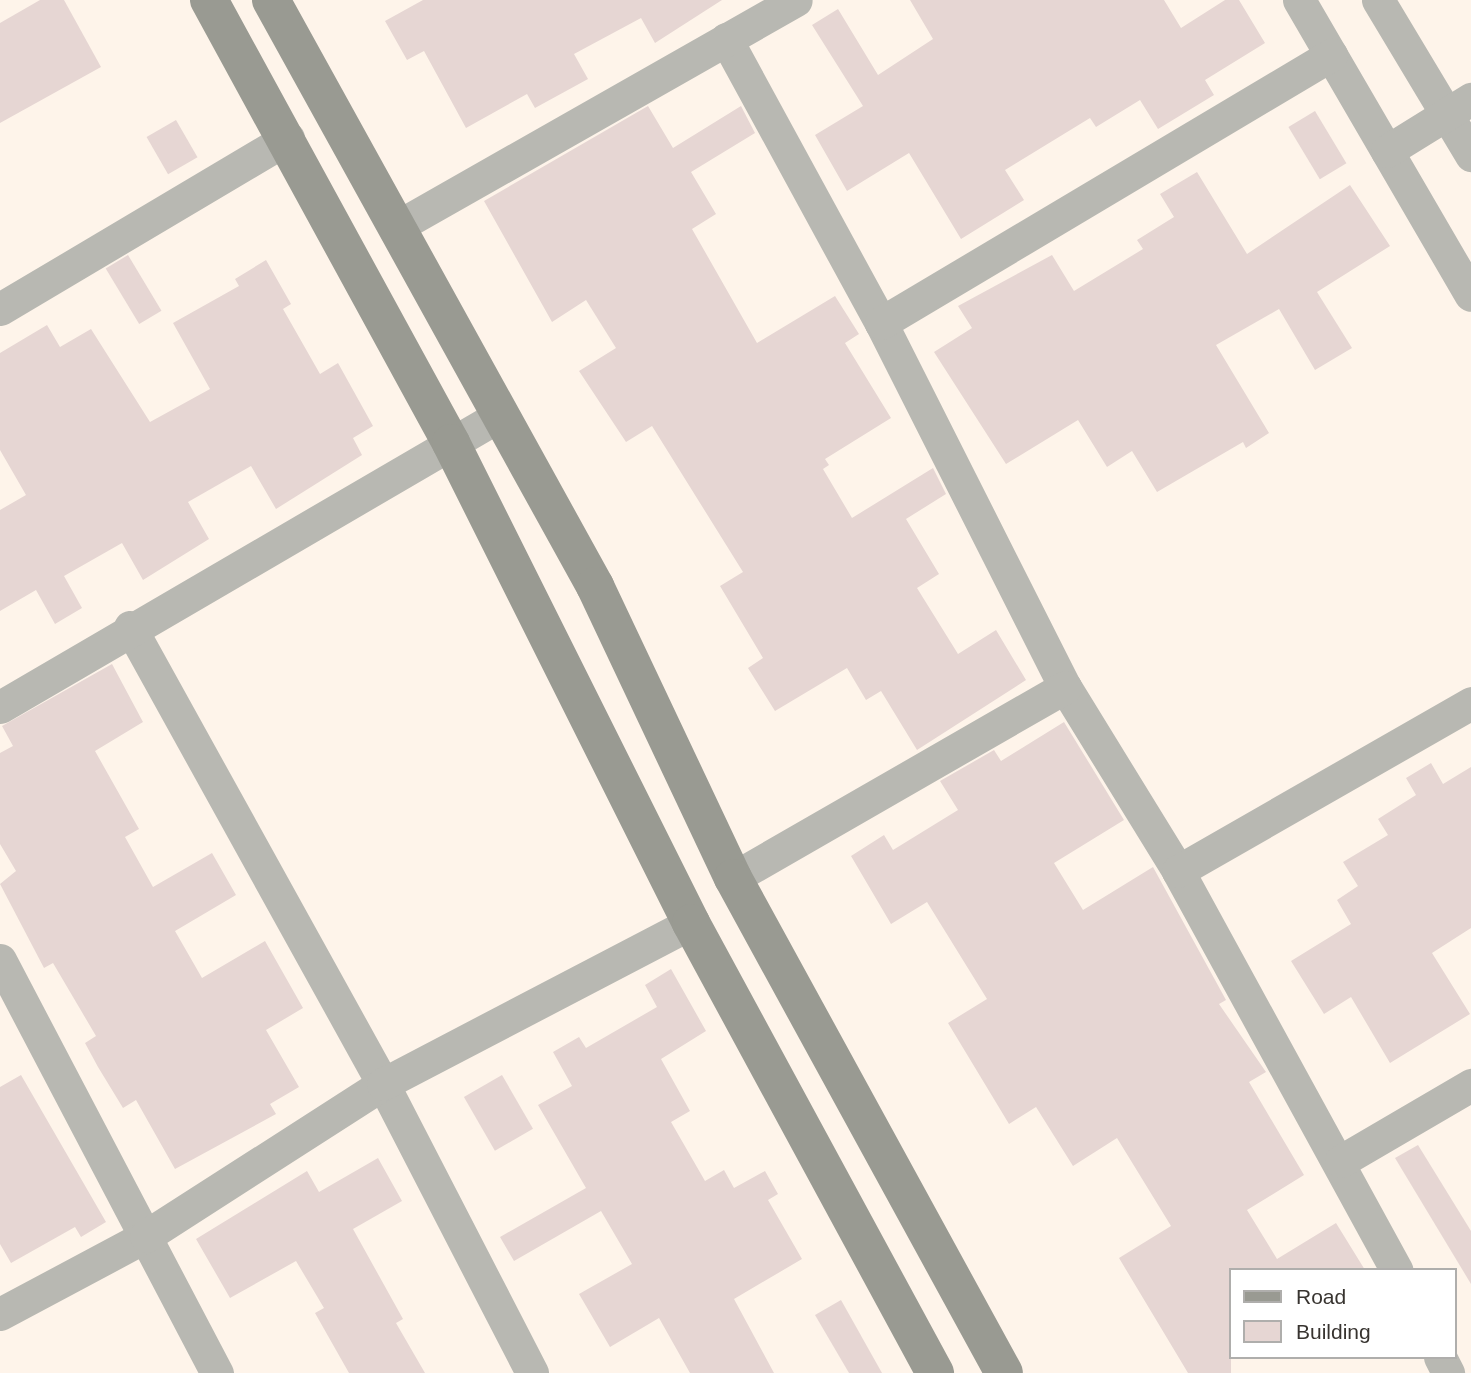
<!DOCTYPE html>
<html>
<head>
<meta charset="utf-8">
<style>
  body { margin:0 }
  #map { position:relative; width:1471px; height:1373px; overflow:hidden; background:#fef4ea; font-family:Arial,sans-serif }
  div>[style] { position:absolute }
  .building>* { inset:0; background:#e6d6d3; transform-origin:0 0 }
  .street>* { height:33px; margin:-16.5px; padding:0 16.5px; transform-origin:16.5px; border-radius:16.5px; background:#b8b8b2 }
  .secondary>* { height:38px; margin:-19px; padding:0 19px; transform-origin:19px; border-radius:19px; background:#999a92 }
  span { translate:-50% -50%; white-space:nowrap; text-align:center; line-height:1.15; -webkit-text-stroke:7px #fff; paint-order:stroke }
  .legend { position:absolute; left:1229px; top:1268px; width:228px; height:91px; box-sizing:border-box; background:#fff; border:2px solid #afaeac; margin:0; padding:9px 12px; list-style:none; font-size:21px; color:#383430 }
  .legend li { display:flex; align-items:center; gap:14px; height:35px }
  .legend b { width:35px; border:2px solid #afaeac }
</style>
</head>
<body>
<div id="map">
  <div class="building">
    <div style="clip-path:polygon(40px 0,64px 0,101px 67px,0 123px,0 23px)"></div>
    <div style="clip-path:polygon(423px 0,722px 0,655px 43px,641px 18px,574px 54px,588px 79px,535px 108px,527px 94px,466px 128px,424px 51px,407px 60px,385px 21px)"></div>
    <div style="clip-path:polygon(910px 0,1164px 0,1181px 28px,1225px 0,1239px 0,1265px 43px,1205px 80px,1214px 95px,1158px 129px,1140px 100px,1096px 127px,1090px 118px,1005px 170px,1024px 200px,961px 239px,909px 153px,847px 191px,815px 135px,863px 106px,812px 25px,838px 9px,878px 75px,933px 39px)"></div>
    <div style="clip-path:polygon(648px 106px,673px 148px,741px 106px,755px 133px,691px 172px,716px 214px,692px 229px,757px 343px,835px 296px,859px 334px,845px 343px,891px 418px,825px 459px,829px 465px,823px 469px,852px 518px,933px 468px,946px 494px,906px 519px,939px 574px,917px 588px,958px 654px,996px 630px,1026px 680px,917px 750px,881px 691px,866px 700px,847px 668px,775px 711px,748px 668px,763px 658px,720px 586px,743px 572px,652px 426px,626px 442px,579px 371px,616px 348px,586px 300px,552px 322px,484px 201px)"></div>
    <div style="left:1315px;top:111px;width:61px;height:31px;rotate:59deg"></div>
    <div style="left:176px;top:120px;width:43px;height:34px;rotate:60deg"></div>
    <div style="clip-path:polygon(1197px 172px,1247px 254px,1350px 185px,1390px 246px,1317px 292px,1352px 348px,1315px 370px,1279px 309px,1216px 345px,1269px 433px,1246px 448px,1243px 442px,1157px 492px,1132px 451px,1107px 467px,1078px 420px,1006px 464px,934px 352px,972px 328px,958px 306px,1052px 255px,1074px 291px,1143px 249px,1137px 240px,1174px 217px,1160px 194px)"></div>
    <div style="left:128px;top:255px;width:65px;height:26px;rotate:59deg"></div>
    <div style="clip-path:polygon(266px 260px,291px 304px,283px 309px,320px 374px,338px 363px,373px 426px,353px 438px,362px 455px,276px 509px,251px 466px,188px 502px,209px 539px,143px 580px,122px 543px,64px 576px,82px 608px,55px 624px,36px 590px,0 611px,0 510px,26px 495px,0 450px,0 353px,47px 325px,60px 347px,91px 329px,150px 422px,210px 389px,173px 323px,239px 286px,235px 279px)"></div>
    <div style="clip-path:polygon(112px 664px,143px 722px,95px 751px,139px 829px,125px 837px,153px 887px,212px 853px,236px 895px,175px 931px,202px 978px,265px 941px,303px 1008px,266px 1030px,299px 1087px,270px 1104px,276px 1114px,175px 1169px,136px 1100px,123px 1108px,98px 1067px,85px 1043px,96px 1036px,53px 963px,44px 968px,0 884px,16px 871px,0 844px,0 753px,13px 746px,2px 726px)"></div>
    <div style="clip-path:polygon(1064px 722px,1124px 820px,1054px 863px,1083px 910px,1153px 867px,1226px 1000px,1219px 1004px,1266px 1072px,1249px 1082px,1304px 1175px,1247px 1210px,1277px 1259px,1336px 1223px,1365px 1270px,1231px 1270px,1231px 1373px,1188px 1373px,1119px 1258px,1171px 1226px,1117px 1138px,1073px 1166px,1036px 1107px,1009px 1124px,948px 1023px,987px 999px,927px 902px,891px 924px,851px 856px,884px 835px,893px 850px,958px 810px,940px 781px,994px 750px,1001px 761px)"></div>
    <div style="clip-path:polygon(1431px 763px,1443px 784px,1471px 767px,1471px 928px,1432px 953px,1470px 1014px,1390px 1063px,1351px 997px,1324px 1014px,1291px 961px,1351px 924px,1337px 900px,1358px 886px,1343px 862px,1388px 835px,1378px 819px,1416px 795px,1406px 778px)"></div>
    <div style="clip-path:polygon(671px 969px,706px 1031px,661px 1059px,690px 1111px,671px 1122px,705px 1181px,724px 1170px,734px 1188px,765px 1171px,778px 1194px,768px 1200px,802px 1259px,734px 1299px,774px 1373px,690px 1373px,659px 1318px,610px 1347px,579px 1294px,632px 1264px,601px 1211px,514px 1261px,500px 1237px,586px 1188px,538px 1105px,572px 1086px,553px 1052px,579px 1037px,586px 1048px,657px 1007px,645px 985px)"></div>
    <div style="clip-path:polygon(21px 1075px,106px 1222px,81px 1237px,75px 1227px,11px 1263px,0 1244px,0 1087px)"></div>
    <div style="left:502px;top:1075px;width:62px;height:44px;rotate:60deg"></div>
    <div style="clip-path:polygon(1418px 1145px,1471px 1231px,1471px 1284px,1395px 1158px)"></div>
    <div style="clip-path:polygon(378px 1158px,402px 1201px,353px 1229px,403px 1319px,396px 1323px,425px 1373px,349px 1373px,315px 1313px,324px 1308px,296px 1261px,230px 1298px,196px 1239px,307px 1171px,319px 1192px)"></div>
    <div style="clip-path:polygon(841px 1300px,882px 1373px,849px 1373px,815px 1315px)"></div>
  </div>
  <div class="street">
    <div style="left:1299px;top:0;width:341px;rotate:59.8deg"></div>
    <div style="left:1378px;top:0;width:181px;rotate:59deg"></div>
    <div style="left:726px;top:39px;width:324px;rotate:61.4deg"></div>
    <div style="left:881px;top:323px;width:408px;rotate:63.2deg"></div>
    <div style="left:1065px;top:687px;width:216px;rotate:58.4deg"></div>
    <div style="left:1178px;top:871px;width:455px;rotate:61.3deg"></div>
    <div style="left:1387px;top:151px;width:99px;rotate:-31.8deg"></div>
    <div style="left:400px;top:225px;width:455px;rotate:-29.6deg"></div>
    <div style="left:0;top:309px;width:335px;rotate:-30.7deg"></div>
    <div style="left:881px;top:323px;width:524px;rotate:-30.78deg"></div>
    <div style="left:130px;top:627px;width:522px;rotate:61.03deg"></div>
    <div style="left:383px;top:1084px;width:325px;rotate:62.7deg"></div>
    <div style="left:0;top:707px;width:581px;rotate:-30.27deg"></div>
    <div style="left:1178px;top:871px;width:338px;rotate:-29.8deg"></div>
    <div style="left:733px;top:878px;width:383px;rotate:-29.9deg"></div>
    <div style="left:0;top:960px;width:467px;rotate:62.3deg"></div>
    <div style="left:1341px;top:1161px;width:151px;rotate:-30.3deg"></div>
    <div style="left:0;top:1314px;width:166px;rotate:-28.1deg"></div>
    <div style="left:146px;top:1236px;width:282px;rotate:-32.7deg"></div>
    <div style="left:383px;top:1084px;width:348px;rotate:-27.6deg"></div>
    <div style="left:1440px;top:1357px;width:18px;rotate:63deg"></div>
  </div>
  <div class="secondary">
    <div style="left:209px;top:0;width:505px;rotate:61.35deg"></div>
    <div style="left:451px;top:443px;width:537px;rotate:63.43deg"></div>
    <div style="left:691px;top:923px;width:512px;rotate:61.53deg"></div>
    <div style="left:271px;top:0;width:670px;rotate:61.06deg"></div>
    <div style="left:595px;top:586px;width:323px;rotate:64.7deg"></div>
    <div style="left:733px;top:878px;width:564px;rotate:61.3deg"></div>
  </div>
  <ul class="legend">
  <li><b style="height:9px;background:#999a92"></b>Road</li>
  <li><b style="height:19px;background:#e6d6d3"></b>Building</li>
  </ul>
</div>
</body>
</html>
